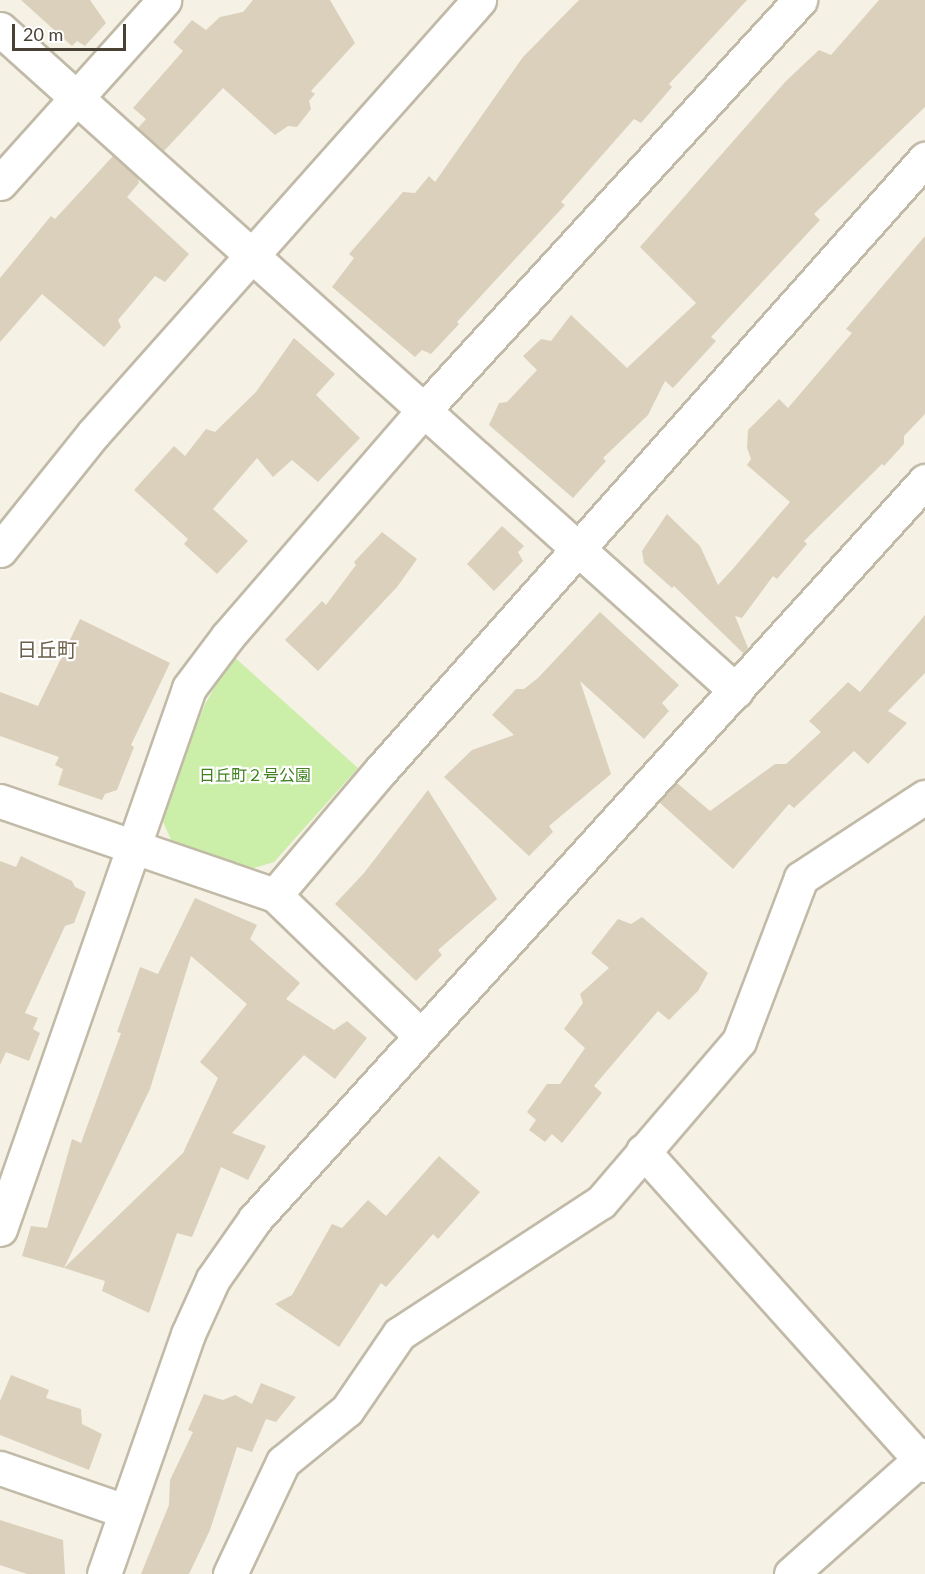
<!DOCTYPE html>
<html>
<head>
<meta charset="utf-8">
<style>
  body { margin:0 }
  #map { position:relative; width:925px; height:1574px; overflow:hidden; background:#f5f1e5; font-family:Lato,"Noto Sans JP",sans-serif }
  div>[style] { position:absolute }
  .green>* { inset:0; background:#cbeea9 }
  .building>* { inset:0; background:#dbd0bc }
  .roads { filter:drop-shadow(2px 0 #c1baa7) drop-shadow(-2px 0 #c1baa7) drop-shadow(0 2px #c1baa7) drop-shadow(0 -2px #c1baa7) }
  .minor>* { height:33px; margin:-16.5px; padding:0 16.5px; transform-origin:16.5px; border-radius:16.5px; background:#fff }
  span { translate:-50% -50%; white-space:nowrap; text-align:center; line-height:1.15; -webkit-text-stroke:4.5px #fff; paint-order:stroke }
  .park-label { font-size:16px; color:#408120 }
  .quarter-label { font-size:20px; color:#6c604a }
  .scale { position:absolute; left:12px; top:24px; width:114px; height:27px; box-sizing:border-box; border:3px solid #484134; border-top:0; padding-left:8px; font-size:18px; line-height:21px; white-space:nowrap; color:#484134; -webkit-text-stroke:4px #fff; paint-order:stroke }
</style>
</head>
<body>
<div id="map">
  <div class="green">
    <div style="clip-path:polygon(233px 656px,358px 768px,274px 862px,247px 870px,172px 842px,161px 817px,205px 704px)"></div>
  </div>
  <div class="building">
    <div style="clip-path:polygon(21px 0,90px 0,106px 23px,85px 46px,77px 41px,72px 46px)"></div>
    <div style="clip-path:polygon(253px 0,330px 0,355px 43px,311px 91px,315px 94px,309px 101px,311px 109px,297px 127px,288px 126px,275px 135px,223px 88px,164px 151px,138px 128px,146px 119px,133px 108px,183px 51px,173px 42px,192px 20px,206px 30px,220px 17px,243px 12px)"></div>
    <div style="clip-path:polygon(579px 0,747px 0,669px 84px,672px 87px,641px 123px,634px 119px,561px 202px,565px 205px,457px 322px,459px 324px,431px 354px,422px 350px,415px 357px,332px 287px,354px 258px,349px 254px,403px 192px,415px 193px,429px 176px,435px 182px,523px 57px)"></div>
    <div style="clip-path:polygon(879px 0,925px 0,925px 107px,814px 214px,820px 220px,711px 337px,716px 341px,673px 388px,665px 381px,648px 415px,603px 458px,606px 461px,573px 498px,489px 425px,499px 403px,507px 402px,537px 370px,523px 356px,541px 339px,551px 341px,571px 315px,627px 368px,696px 303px,640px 247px,786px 81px,819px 50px,831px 55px)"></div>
    <div style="clip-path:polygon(113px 156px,138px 178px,139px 183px,127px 197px,189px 254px,165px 282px,155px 276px,118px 320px,121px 327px,104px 347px,42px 294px,0 342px,0 278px,51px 216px,55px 219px)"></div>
    <div style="clip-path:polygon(925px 236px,925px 414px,904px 436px,904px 444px,884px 466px,882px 464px,804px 541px,807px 544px,777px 579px,773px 576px,742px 618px,735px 616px,748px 648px,743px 653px,674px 586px,672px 588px,644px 563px,642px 551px,667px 514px,700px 546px,718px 585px,731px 571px,790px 502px,747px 465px,751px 459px,747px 448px,748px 430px,779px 399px,788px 408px,852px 333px,846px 329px)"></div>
    <div style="clip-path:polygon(294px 338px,335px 374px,316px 395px,360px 438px,318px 482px,292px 460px,273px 477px,257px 458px,213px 509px,248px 541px,217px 574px,184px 544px,188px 539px,134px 490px,174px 446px,185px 456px,206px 429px,215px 432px,256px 392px)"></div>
    <div style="clip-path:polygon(502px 526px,524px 546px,518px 552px,523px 561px,494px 591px,467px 564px)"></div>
    <div style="clip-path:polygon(382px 532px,417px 559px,397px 587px,318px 671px,285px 640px,322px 601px,326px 605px,356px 565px,354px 562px)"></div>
    <div style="clip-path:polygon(600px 612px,679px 685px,662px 703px,669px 711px,644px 739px,580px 681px,611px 774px,549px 826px,553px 832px,529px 856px,444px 777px,472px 750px,514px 735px,492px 715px,516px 689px,524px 689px,538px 678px)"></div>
    <div style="clip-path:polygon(925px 615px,925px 673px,888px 711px,907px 723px,868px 764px,854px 751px,794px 808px,789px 804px,733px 869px,659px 802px,677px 783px,710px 811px,775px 764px,786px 764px,821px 732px,809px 721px,848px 682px,860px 692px)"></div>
    <div style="clip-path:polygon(80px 619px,170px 663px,131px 745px,134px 747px,117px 790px,105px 794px,102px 800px,58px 785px,63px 769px,55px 765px,59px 757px,0 736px,0 692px,38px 706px)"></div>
    <div style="clip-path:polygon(428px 790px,497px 899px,438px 950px,442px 955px,416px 981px,335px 904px,364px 873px)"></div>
    <div style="clip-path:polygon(21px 856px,72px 881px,75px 887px,86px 892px,74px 923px,65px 926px,25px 1013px,38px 1018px,33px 1029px,40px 1033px,29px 1061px,6px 1052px,0 1065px,0 861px,16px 867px)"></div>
    <div style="clip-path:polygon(195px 898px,257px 925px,250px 939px,300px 983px,286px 999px,334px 1030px,347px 1021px,367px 1038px,335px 1079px,304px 1055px,232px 1133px,266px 1146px,248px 1180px,221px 1167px,192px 1237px,177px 1233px,149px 1313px,102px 1291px,105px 1281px,64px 1268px,183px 1153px,218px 1078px,200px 1062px,247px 1004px,191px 956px,150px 1089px,64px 1268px,22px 1256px,31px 1226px,47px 1228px,72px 1139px,81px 1143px,121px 1033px,117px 1032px,140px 967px,158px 974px)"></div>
    <div style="clip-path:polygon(642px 917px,708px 973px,698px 991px,669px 1020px,658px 1011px,594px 1086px,602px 1093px,562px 1143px,552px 1134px,545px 1142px,529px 1130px,536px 1120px,527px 1112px,547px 1084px,560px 1084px,585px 1048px,564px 1029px,583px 1003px,580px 994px,609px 968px,591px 953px,618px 919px,631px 924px)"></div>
    <div style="clip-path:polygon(439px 1156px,480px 1192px,438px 1239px,433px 1234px,386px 1287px,381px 1283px,339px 1347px,275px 1304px,292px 1295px,332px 1224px,342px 1228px,368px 1200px,386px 1216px)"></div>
    <div style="clip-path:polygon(11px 1375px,49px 1390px,46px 1398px,81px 1409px,82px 1424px,102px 1434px,89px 1470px,0 1435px,0 1401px)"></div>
    <div style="clip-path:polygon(261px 1383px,296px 1397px,276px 1422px,266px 1419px,252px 1452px,237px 1447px,210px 1530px,189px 1574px,141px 1574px,169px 1505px,170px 1480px,193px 1432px,188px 1430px,204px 1394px,223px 1400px,235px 1395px,252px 1404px)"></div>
    <div style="clip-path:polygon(0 1520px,63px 1540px,65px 1574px,27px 1574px,0 1565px)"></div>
  </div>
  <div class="roads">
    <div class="minor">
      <div style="left:0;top:29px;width:990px;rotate:41.97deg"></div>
      <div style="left:0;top:183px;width:246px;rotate:-48.1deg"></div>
      <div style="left:0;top:550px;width:149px;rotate:-51.3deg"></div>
      <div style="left:93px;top:434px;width:581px;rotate:-48.35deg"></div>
      <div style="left:0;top:801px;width:291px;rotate:18.9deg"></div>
      <div style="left:275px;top:895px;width:203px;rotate:44deg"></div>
      <div style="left:275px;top:895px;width:165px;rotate:-49.7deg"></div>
      <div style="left:382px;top:769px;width:817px;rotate:-48.33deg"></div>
      <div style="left:643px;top:1151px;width:422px;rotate:48.1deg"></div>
      <div style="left:0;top:1229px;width:573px;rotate:-70.74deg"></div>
      <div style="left:189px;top:688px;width:65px;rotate:-53.1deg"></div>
      <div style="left:228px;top:636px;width:298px;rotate:-49.1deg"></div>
      <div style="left:423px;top:411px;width:558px;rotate:-47.47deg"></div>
      <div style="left:0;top:1468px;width:132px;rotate:19deg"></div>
      <div style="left:104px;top:1574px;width:254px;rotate:-70.7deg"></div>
      <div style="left:188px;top:1334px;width:60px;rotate:-65.6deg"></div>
      <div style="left:213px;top:1279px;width:73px;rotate:-55deg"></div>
      <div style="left:255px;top:1219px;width:997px;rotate:-47.76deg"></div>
      <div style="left:230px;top:1574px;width:124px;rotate:-64.7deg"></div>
      <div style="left:283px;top:1462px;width:82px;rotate:-39.1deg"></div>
      <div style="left:347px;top:1410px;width:92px;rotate:-55.6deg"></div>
      <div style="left:399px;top:1334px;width:241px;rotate:-33.2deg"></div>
      <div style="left:601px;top:1202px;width:212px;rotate:-49.4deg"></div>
      <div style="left:739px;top:1041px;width:174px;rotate:-69.2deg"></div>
      <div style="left:801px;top:878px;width:148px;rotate:-33.2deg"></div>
      <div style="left:791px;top:1574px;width:179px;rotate:-41.6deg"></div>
    </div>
  </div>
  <div class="park-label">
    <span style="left:255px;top:775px">日丘町２号公園</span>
  </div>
  <div class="quarter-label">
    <span style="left:47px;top:649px">日丘町</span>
  </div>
  <div class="scale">20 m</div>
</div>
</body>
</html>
